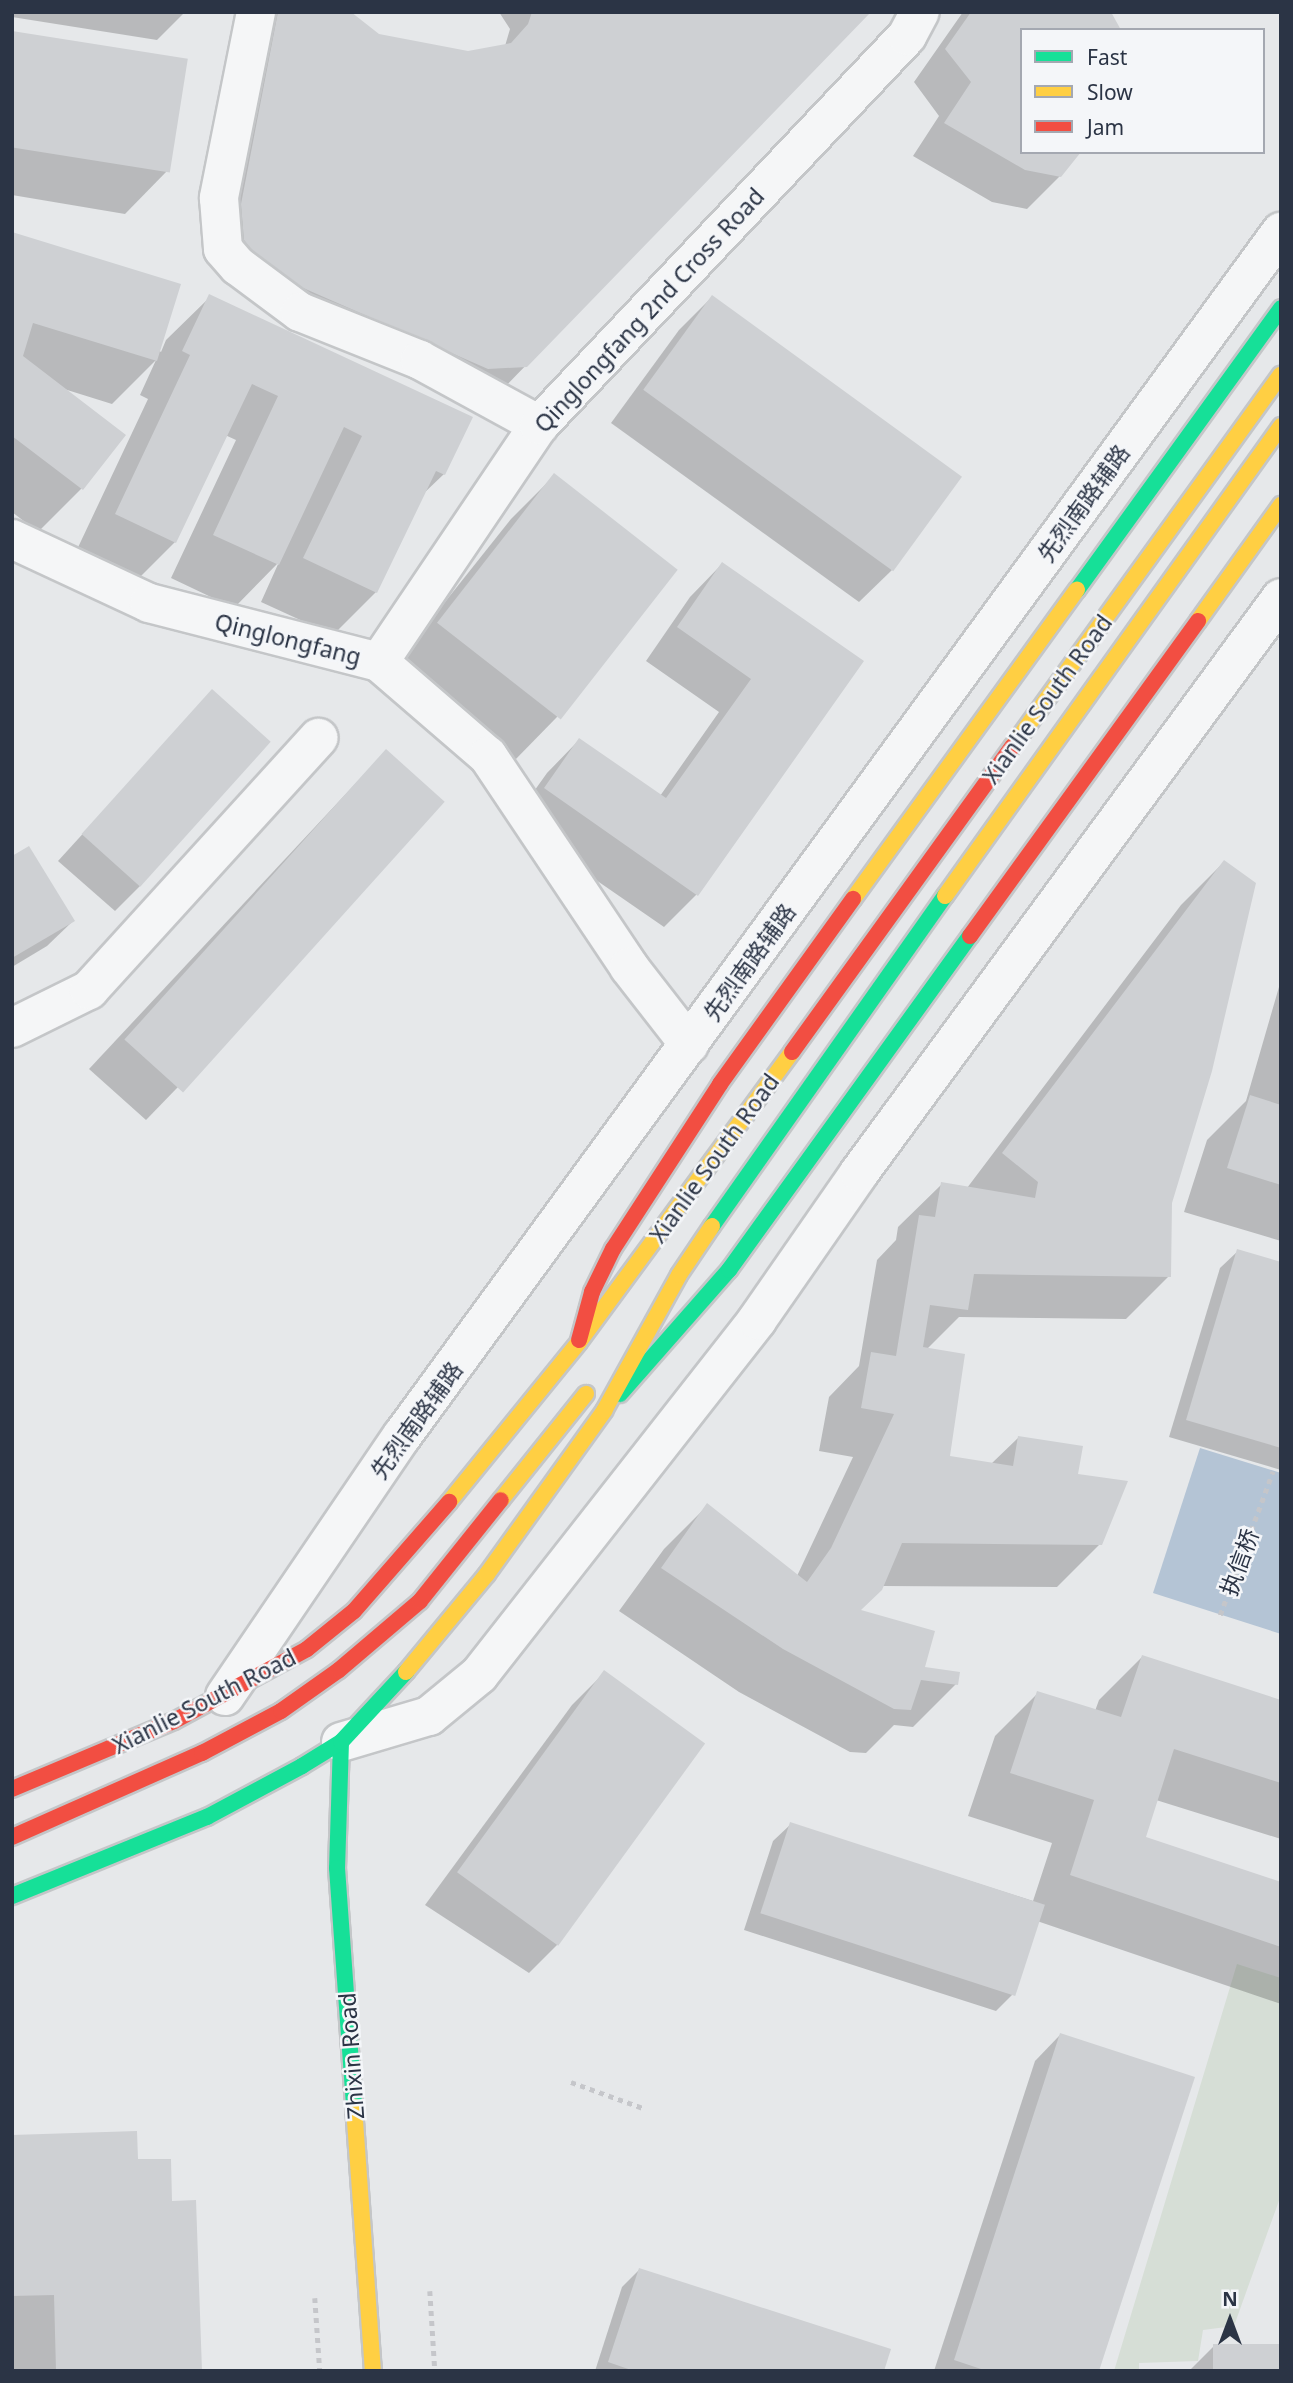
<!DOCTYPE html>
<html>
<head>
<meta charset="utf-8">
<style>
  body { margin:0 }
  #map { position:relative; width:1293px; height:2383px; overflow:hidden; background:#e6e8ea; font-family:"Noto Sans","Noto Sans SC",sans-serif }
  div>[style] { position:absolute }
  .green>* { inset:0; background:#d6ded6 }
  .water>* { inset:0; background:#b4c4d5 }
  .shadow>* { inset:0; background:#0003 }
  .building>* { inset:0; background:#ced0d3; transform-origin:0 0 }
  .path>* { height:4.5px; margin-top:-2.25px; transform-origin:0; background:repeating-linear-gradient(90deg,#c5c6ca 0 5px,transparent 0 10px) }
  .roads { filter:drop-shadow(2px 0 #c4c6c8) drop-shadow(-2px 0 #c4c6c8) drop-shadow(0 2px #c4c6c8) drop-shadow(0 -2px #c4c6c8) }
  .street>* { height:38px; margin:-19px; padding:0 19px; transform-origin:19px; border-radius:19px; background:#f5f6f7 }
  .fast>* { height:16px; margin:-8px; padding:0 8px; transform-origin:8px; border-radius:8px; background:#16e098 }
  .slow>* { height:16px; margin:-8px; padding:0 8px; transform-origin:8px; border-radius:8px; background:#ffcf43 }
  .jam>* { height:16px; margin:-8px; padding:0 8px; transform-origin:8px; border-radius:8px; background:#f24e42 }
  span { translate:-50% -50%; white-space:nowrap; text-align:center; line-height:1.15; -webkit-text-stroke:5px #f4f6f9; paint-order:stroke }
  .street-label { font-size:23px; color:#2b3445 }
  .frame { position:absolute; inset:0; border:14px solid #2b3445; pointer-events:none }
  .legend { position:absolute; left:1020px; top:28px; width:245px; height:126px; box-sizing:border-box; background:#f4f6f9; border:2px solid #a4a8b1; margin:0; padding:9px 12px; list-style:none; font-size:21px; color:#2b3445 }
  .legend li { display:flex; align-items:center; gap:14px; height:35px }
  .legend b { width:35px; border:2px solid #a4a8b1 }
  .north { position:absolute; left:1195px; top:2285px; width:70px; height:70px; -webkit-text-stroke:5px #f4f6f9; paint-order:stroke; rotate:0deg; font-size:19px; font-weight:700; line-height:28px; text-align:center; color:#2b3445 }
  .north::after { content:''; display:block; margin:auto; width:24px; height:32px; background:#2b3445; clip-path:polygon(50% 0,100% 100%,50% 72%,0 100%) }
</style>
</head>
<body>
<div id="map">
  <div class="green">
    <div style="clip-path:polygon(1237px 1964px,1281px 1978px,1281px 2195px,1234px 2326px,1203px 2330px,1198px 2361px,1139px 2363px,1139px 2371px,1114px 2371px)"></div>
  </div>
  <div class="water">
    <div style="clip-path:polygon(1200px 1448px,1281px 1473px,1281px 1634px,1153px 1593px)"></div>
  </div>
  <div class="shadow">
    <div style="clip-path:polygon(12px 12px,185px 12px,157px 40px,12px 17px)"></div>
    <div style="clip-path:polygon(258px 12px,348px 12px,378px 36px,468px 52px,505px 46px,510px 29px,499px 12px,869px 12px,500px 392px,219px 265px)"></div>
    <div style="clip-path:polygon(963px 12px,1109px 12px,1022px 30px,1022px 152px,1060px 176px,1027px 209px,992px 202px,913px 156px,939px 116px,914px 82px)"></div>
    <div style="clip-path:polygon(12px 33px,168px 170px,125px 214px,12px 195px)"></div>
    <div style="clip-path:polygon(12px 235px,161px 352px,166px 340px,210px 297px,444px 474px,422px 495px,376px 592px,333px 635px,261px 602px,279px 562px,234px 608px,171px 578px,236px 440px,225px 435px,175px 542px,132px 585px,73px 558px,148px 399px,140px 395px,156px 360px,112px 404px,64px 389px,124px 435px,81px 489px,38px 532px,12px 512px)"></div>
    <div style="clip-path:polygon(712px 297px,892px 570px,859px 602px,611px 423px,679px 330px)"></div>
    <div style="clip-path:polygon(554px 476px,557px 717px,514px 761px,394px 666px,511px 519px)"></div>
    <div style="clip-path:polygon(722px 564px,862px 661px,696px 895px,664px 927px,512px 822px,547px 773px,579px 740px,660px 796px,719px 712px,646px 661px,690px 597px)"></div>
    <div style="clip-path:polygon(212px 692px,140px 886px,115px 911px,58px 861px)"></div>
    <div style="clip-path:polygon(386px 751px,178px 1087px,146px 1120px,89px 1069px)"></div>
    <div style="clip-path:polygon(12px 859px,73px 921px,47px 946px,12px 967px)"></div>
    <div style="clip-path:polygon(1224px 862px,1171px 1203px,1169px 1276px,1126px 1319px,959px 1317px,927px 1349px,948px 1458px,991px 1464px,1018px 1438px,1076px 1476px,1100px 1544px,1057px 1587px,882px 1586px,859px 1611px,923px 1668px,956px 1684px,913px 1727px,894px 1725px,866px 1753px,850px 1752px,739px 1692px,619px 1611px,664px 1549px,707px 1506px,797px 1576px,853px 1457px,819px 1451px,829px 1397px,859px 1366px,877px 1260px,896px 1240px,898px 1227px,942px 1184px,967px 1188px,1181px 905px)"></div>
    <div style="clip-path:polygon(1281px 980px,1281px 1241px,1184px 1212px,1207px 1140px,1246px 1101px)"></div>
    <div style="clip-path:polygon(1238px 1251px,1281px 1264px,1281px 1470px,1169px 1437px,1220px 1268px)"></div>
    <div style="clip-path:polygon(1142px 1657px,1281px 1702px,1281px 1839px,1156px 1800px,1144px 1838px,1281px 1884px,1281px 2004px,1037px 1921px,1013px 1994px,996px 2011px,744px 1930px,773px 1841px,791px 1824px,1033px 1901px,1052px 1843px,968px 1816px,995px 1736px,1038px 1693px,1095px 1711px,1099px 1700px)"></div>
    <div style="clip-path:polygon(604px 1673px,561px 1941px,529px 1973px,425px 1905px,572px 1705px)"></div>
    <div style="clip-path:polygon(1060px 2035px,1097px 2371px,934px 2371px,1035px 2061px)"></div>
    <div style="clip-path:polygon(12px 2137px,136px 2161px,200px 2371px,12px 2371px)"></div>
    <div style="clip-path:polygon(639px 2270px,882px 2371px,595px 2371px,622px 2287px)"></div>
    <div style="clip-path:polygon(1214px 2346px,1281px 2371px,1189px 2371px)"></div>
  </div>
  <div class="building">
    <div style="clip-path:polygon(278px 12px,351px 12px,379px 34px,468px 51px,511px 43px,528px 24px,532px 12px,871px 12px,527px 367px,488px 369px,285px 280px,262px 263px,244px 240px,241px 204px)"></div>
    <div style="clip-path:polygon(971px 12px,1111px 12px,1121px 30px,1022px 30px,1022px 152px,1081px 152px,1061px 177px,1025px 170px,944px 123px,971px 82px,945px 49px)"></div>
    <div style="left:12px;top:31px;width:178px;height:115px;rotate:9deg"></div>
    <div style="clip-path:polygon(12px 232px,181px 284px,157px 361px,33px 323px,23px 356px,126px 435px,83px 490px,12px 436px)"></div>
    <div style="clip-path:polygon(209px 294px,473px 417px,445px 475px,436px 471px,377px 593px,303px 558px,362px 436px,344px 427px,279px 565px,213px 535px,278px 396px,252px 384px,176px 543px,115px 514px,190px 355px,182px 351px)"></div>
    <div style="left:712px;top:295px;width:309px;height:117px;rotate:36deg"></div>
    <div style="left:554px;top:473px;width:157px;height:190px;rotate:38deg"></div>
    <div style="clip-path:polygon(722px 562px,864px 661px,698px 896px,544px 788px,579px 738px,666px 798px,751px 679px,677px 627px)"></div>
    <div style="left:212px;top:689px;width:79px;height:195px;rotate:42deg"></div>
    <div style="left:386px;top:749px;width:79px;height:391px;rotate:42deg"></div>
    <div style="clip-path:polygon(29px 846px,75px 921px,12px 958px,12px 856px)"></div>
    <div style="clip-path:polygon(1224px 860px,1256px 883px,1212px 1071px,1172px 1203px,1171px 1277px,974px 1274px,968px 1310px,930px 1305px,923px 1347px,965px 1354px,950px 1456px,1013px 1466px,1018px 1436px,1083px 1446px,1078px 1474px,1128px 1481px,1102px 1545px,902px 1543px,882px 1590px,861px 1610px,935px 1631px,925px 1667px,960px 1672px,958px 1685px,921px 1680px,911px 1710px,894px 1709px,783px 1649px,661px 1568px,707px 1503px,807px 1582px,831px 1548px,894px 1414px,861px 1408px,871px 1352px,896px 1356px,919px 1215px,935px 1217px,941px 1182px,1035px 1198px,1038px 1182px,1002px 1153px)"></div>
    <div style="clip-path:polygon(1250px 1095px,1281px 1105px,1281px 1185px,1227px 1168px)"></div>
    <div style="clip-path:polygon(1237px 1249px,1281px 1262px,1281px 1448px,1186px 1420px)"></div>
    <div style="clip-path:polygon(1142px 1655px,1281px 1700px,1281px 1783px,1174px 1749px,1146px 1837px,1281px 1882px,1281px 1947px,1070px 1875px,1094px 1800px,1010px 1773px,1037px 1691px,1121px 1717px)"></div>
    <div style="left:604px;top:1670px;width:125px;height:250px;rotate:36deg"></div>
    <div style="left:790px;top:1822px;width:268px;height:96px;rotate:18deg"></div>
    <div style="clip-path:polygon(1060px 2033px,1195px 2077px,1099px 2371px,987px 2371px,954px 2360px)"></div>
    <div style="clip-path:polygon(137px 2131px,138px 2159px,171px 2159px,172px 2201px,196px 2200px,202px 2371px,56px 2371px,54px 2295px,12px 2296px,12px 2135px)"></div>
    <div style="clip-path:polygon(639px 2268px,891px 2349px,884px 2371px,634px 2371px,608px 2362px)"></div>
    <div style="left:1213px;top:2344px;width:68px;height:27px"></div>
  </div>
  <div class="path">
    <div style="left:1220px;top:1615px;width:153px;rotate:-69.8deg"></div>
    <div style="left:571px;top:2082px;width:77px;rotate:19.9deg"></div>
    <div style="left:430px;top:2291px;width:80px;rotate:86.4deg"></div>
    <div style="left:315px;top:2298px;width:73px;rotate:86.1deg"></div>
  </div>
  <div class="roads">
    <div class="street">
      <div style="left:256px;top:12px;width:190px;rotate:101.3deg"></div>
      <div style="left:219px;top:198px;width:51px;rotate:85.5deg"></div>
      <div style="left:223px;top:249px;width:23px;rotate:49deg"></div>
      <div style="left:238px;top:266px;width:77px;rotate:36.6deg"></div>
      <div style="left:300px;top:312px;width:129px;rotate:21.8deg"></div>
      <div style="left:420px;top:360px;width:136px;rotate:28.6deg"></div>
      <div style="left:12px;top:539px;width:151px;rotate:25deg"></div>
      <div style="left:149px;top:603px;width:237px;rotate:14.4deg"></div>
      <div style="left:379px;top:662px;width:144px;rotate:40.8deg"></div>
      <div style="left:488px;top:756px;width:254px;rotate:56.2deg"></div>
      <div style="left:629px;top:967px;width:98px;rotate:52.1deg"></div>
      <div style="left:379px;top:662px;width:286px;rotate:-56deg"></div>
      <div style="left:539px;top:425px;width:535px;rotate:-46.59deg"></div>
      <div style="left:907px;top:36px;width:27px;rotate:-62deg"></div>
      <div style="left:12px;top:1028px;width:86px;rotate:-26.3deg"></div>
      <div style="left:89px;top:990px;width:341px;rotate:-47.7deg"></div>
      <div style="left:225px;top:1696px;width:315px;rotate:-55.8deg"></div>
      <div style="left:402px;top:1436px;width:1491px;rotate:-53.87deg"></div>
      <div style="left:341px;top:1742px;width:92px;rotate:-16.5deg"></div>
      <div style="left:429px;top:1716px;width:65px;rotate:-39.4deg"></div>
      <div style="left:479px;top:1675px;width:451px;rotate:-51.9deg"></div>
      <div style="left:757px;top:1320px;width:179px;rotate:-55.2deg"></div>
      <div style="left:859px;top:1173px;width:713px;rotate:-53.72deg"></div>
    </div>
    <div class="fast">
      <div style="left:1077px;top:590px;width:348px;rotate:-54.1deg"></div>
      <div style="left:712px;top:1226px;width:404px;rotate:-54.8deg"></div>
      <div style="left:620px;top:1394px;width:165px;rotate:-48.7deg"></div>
      <div style="left:729px;top:1270px;width:412px;rotate:-54.2deg"></div>
      <div style="left:341px;top:1742px;width:126px;rotate:91.8deg"></div>
      <div style="left:337px;top:1868px;width:240px;rotate:85.9deg"></div>
      <div style="left:12px;top:1896px;width:210px;rotate:-22.1deg"></div>
      <div style="left:207px;top:1817px;width:108px;rotate:-28.2deg"></div>
      <div style="left:302px;top:1766px;width:46px;rotate:-31.6deg"></div>
      <div style="left:341px;top:1742px;width:96px;rotate:-47.1deg"></div>
    </div>
    <div class="slow">
      <div style="left:1198px;top:621px;width:143px;rotate:-54.4deg"></div>
      <div style="left:1013px;top:746px;width:458px;rotate:-54.2deg"></div>
      <div style="left:945px;top:896px;width:578px;rotate:-54.44deg"></div>
      <div style="left:853px;top:899px;width:382px;rotate:-54.1deg"></div>
      <div style="left:501px;top:1500px;width:136px;rotate:-51.3deg"></div>
      <div style="left:449px;top:1502px;width:206px;rotate:-50.9deg"></div>
      <div style="left:579px;top:1342px;width:360px;rotate:-53.7deg"></div>
      <div style="left:406px;top:1672px;width:127px;rotate:-50.4deg"></div>
      <div style="left:487px;top:1574px;width:201px;rotate:-54.3deg"></div>
      <div style="left:604px;top:1411px;width:155px;rotate:-61.1deg"></div>
      <div style="left:679px;top:1275px;width:59px;rotate:-56deg"></div>
      <div style="left:354px;top:2107px;width:265px;rotate:85.9deg"></div>
    </div>
    <div class="jam">
      <div style="left:970px;top:936px;width:389px;rotate:-54.1deg"></div>
      <div style="left:792px;top:1052px;width:377px;rotate:-54.2deg"></div>
      <div style="left:579px;top:1340px;width:50px;rotate:-74.8deg"></div>
      <div style="left:592px;top:1292px;width:48px;rotate:-64deg"></div>
      <div style="left:613px;top:1249px;width:197px;rotate:-57deg"></div>
      <div style="left:720px;top:1084px;width:228px;rotate:-54.3deg"></div>
      <div style="left:12px;top:1789px;width:176px;rotate:-22.8deg"></div>
      <div style="left:174px;top:1721px;width:151px;rotate:-28.4deg"></div>
      <div style="left:307px;top:1649px;width:60px;rotate:-39deg"></div>
      <div style="left:354px;top:1611px;width:145px;rotate:-48.9deg"></div>
      <div style="left:12px;top:1837px;width:208px;rotate:-23.9deg"></div>
      <div style="left:202px;top:1753px;width:89px;rotate:-28deg"></div>
      <div style="left:281px;top:1711px;width:71px;rotate:-35.3deg"></div>
      <div style="left:339px;top:1670px;width:106px;rotate:-40.4deg"></div>
      <div style="left:420px;top:1601px;width:129px;rotate:-51.3deg"></div>
    </div>
  </div>
  <div class="street-label">
    <span style="left:649px;top:310px;rotate:-47deg">Qinglongfang 2nd Cross Road</span>
    <span style="left:1083px;top:503px;rotate:-54deg">先烈南路辅路</span>
    <span style="left:288px;top:639px;rotate:14deg">Qinglongfang</span>
    <span style="left:1047px;top:699px;rotate:-54deg">Xianlie South Road</span>
    <span style="left:749px;top:962px;rotate:-54deg">先烈南路辅路</span>
    <span style="left:714px;top:1158px;rotate:-54deg">Xianlie South Road</span>
    <span style="left:416px;top:1420px;rotate:-54deg">先烈南路辅路</span>
    <span style="left:1239px;top:1562px;rotate:-70deg">执信桥</span>
    <span style="left:204px;top:1701px;rotate:-27deg">Xianlie South Road</span>
    <span style="left:351px;top:2056px;rotate:-94deg">Zhixin Road</span>
  </div>
  <div class="frame"></div>
  <ul class="legend">
  <li><b style="height:9px;background:#16e098"></b>Fast</li>
  <li><b style="height:9px;background:#ffcf43"></b>Slow</li>
  <li><b style="height:9px;background:#f24e42"></b>Jam</li>
  </ul>
  <div class="north">N</div>
</div>
</body>
</html>
